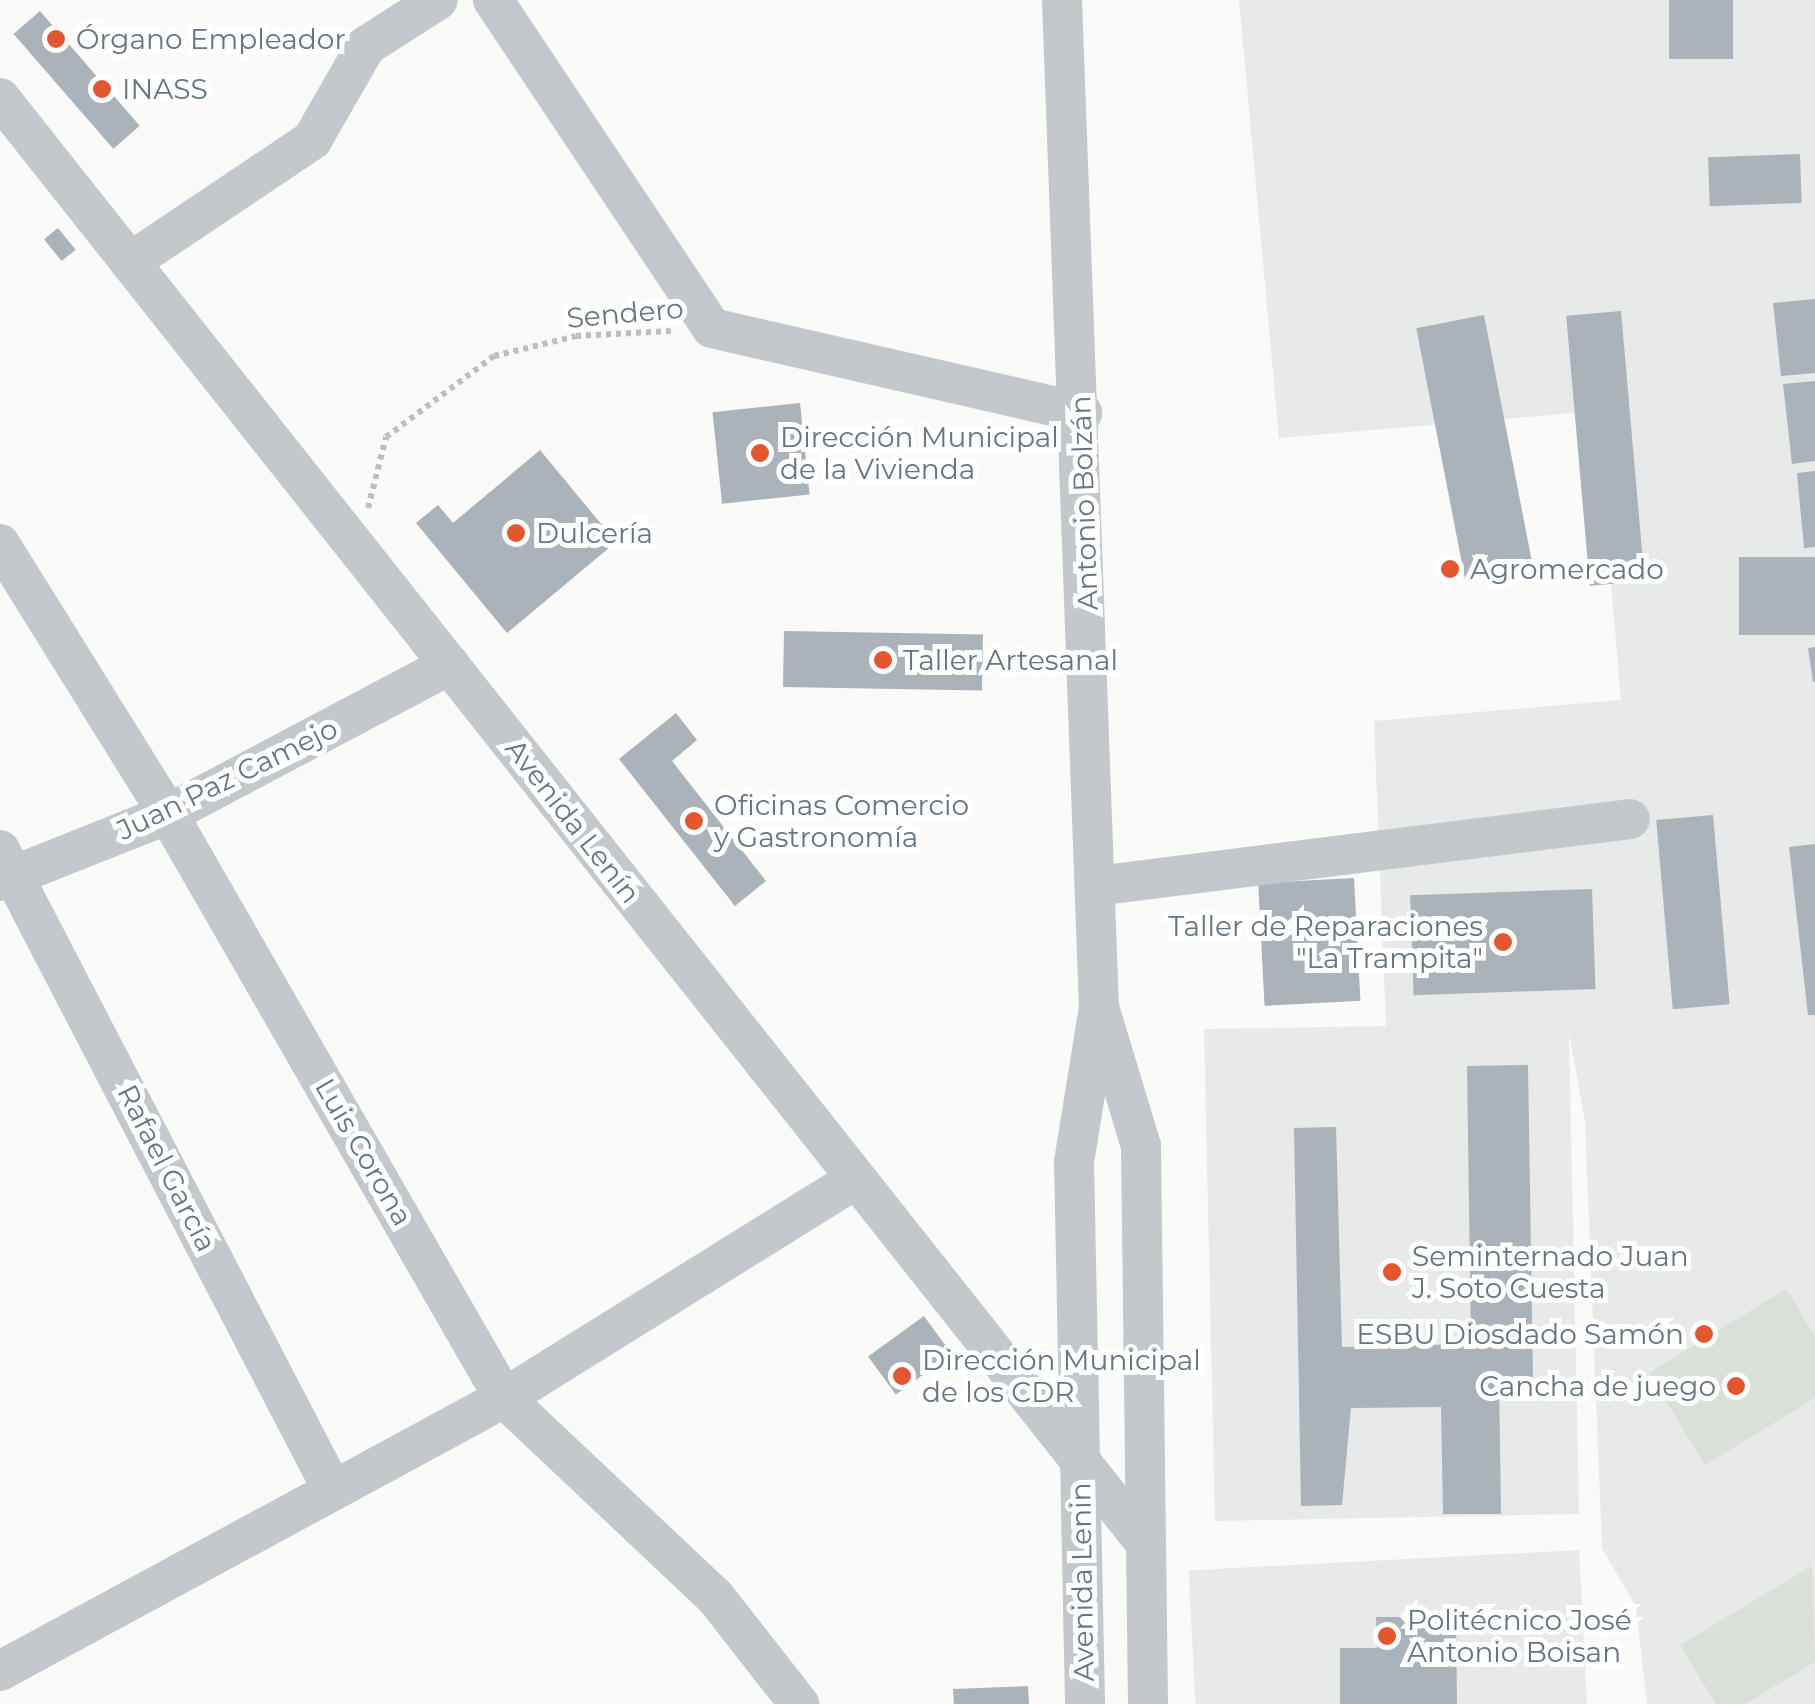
<!DOCTYPE html>
<html>
<head>
<meta charset="utf-8">
<style>
  body { margin:0 }
  #map { position:relative; width:1815px; height:1704px; overflow:hidden; background:#fafaf8; font-family:Montserrat,sans-serif }
  div>[style] { position:absolute }
  .built>* { inset:0; background:#e8e9e9; transform-origin:0 0 }
  .green>* { inset:0; background:#dadfd7 }
  .building>* { inset:0; background:#aab3b9; transform-origin:0 0 }
  .path>* { height:6px; margin-top:-3px; transform-origin:0; background:repeating-linear-gradient(90deg,#bbbfc2 0 5px,transparent 0 10px) }
  .minor>* { height:40px; margin:-20px; padding:0 20px; transform-origin:20px; border-radius:20px; background:#c3c8cc }
  .dots>* { width:28px; height:28px; translate:-50% -50%; box-sizing:border-box; border:5px solid #fff; border-radius:50% }
  span { translate:-50% -50%; white-space:nowrap; text-align:center; line-height:1.15; -webkit-text-stroke:10px #fff; paint-order:stroke }
  .poi-label { font-size:28px; color:#657683 }
  .left { translate:0 -50%; text-align:left }
  .right { translate:-100% -50%; text-align:right }
  .street-label { font-size:28px; color:#657683 }
</style>
</head>
<body>
<div id="map">
  <div class="built">
    <div style="clip-path:polygon(1239px 0,1815px 0,1815px 1704px,1647px 1704px,1636px 1607px,1602px 1548px,1585px 1122px,1569px 1033px,1579px 1514px,1215px 1521px,1204px 1029px,1386px 1026px,1374px 721px,1621px 700px,1596px 411px,1279px 438px)"></div>
    <div style="left:1579px;top:1550px;width:154px;height:391px;rotate:87deg"></div>
  </div>
  <div class="green">
    <div style="clip-path:polygon(1786px 1289px,1815px 1336px,1815px 1398px,1705px 1465px,1649px 1373px)"></div>
    <div style="clip-path:polygon(1812px 1566px,1815px 1662px,1745px 1704px,1716px 1704px,1680px 1645px)"></div>
  </div>
  <div class="building">
    <div style="left:1669px;top:0;width:64px;height:59px"></div>
    <div style="left:40px;top:11px;width:152px;height:35px;rotate:49deg"></div>
    <div style="left:1800px;top:154px;width:49px;height:92px;rotate:88deg"></div>
    <div style="left:58px;top:228px;width:28px;height:18px;rotate:51deg"></div>
    <div style="clip-path:polygon(1815px 299px,1815px 373px,1781px 376px,1773px 303px)"></div>
    <div style="left:1621px;top:311px;width:271px;height:55px;rotate:85deg"></div>
    <div style="left:1484px;top:315px;width:257px;height:69px;rotate:79deg"></div>
    <div style="clip-path:polygon(1815px 381px,1815px 461px,1792px 464px,1783px 384px)"></div>
    <div style="left:800px;top:403px;width:92px;height:88px;rotate:84deg"></div>
    <div style="clip-path:polygon(540px 450px,616px 542px,507px 633px,416px 523px,438px 505px,453px 523px)"></div>
    <div style="clip-path:polygon(1815px 471px,1815px 547px,1804px 548px,1797px 473px)"></div>
    <div style="left:1815px;top:557px;width:78px;height:76px;rotate:90deg"></div>
    <div style="left:784px;top:631px;width:199px;height:56px;rotate:1deg"></div>
    <div style="clip-path:polygon(1815px 647px,1815px 682px,1813px 682px,1808px 648px)"></div>
    <div style="clip-path:polygon(676px 713px,697px 740px,672px 761px,766px 881px,735px 906px,619px 759px)"></div>
    <div style="left:1713px;top:815px;width:190px;height:57px;rotate:85deg"></div>
    <div style="clip-path:polygon(1815px 844px,1815px 1015px,1808px 1015px,1789px 847px)"></div>
    <div style="left:1354px;top:878px;width:123px;height:96px;rotate:87deg"></div>
    <div style="left:1592px;top:889px;width:100px;height:182px;rotate:88deg"></div>
    <div style="clip-path:polygon(1528px 1065px,1533px 1377px,1499px 1377px,1501px 1514px,1443px 1514px,1441px 1407px,1351px 1408px,1342px 1505px,1301px 1506px,1294px 1128px,1336px 1127px,1342px 1347px,1471px 1344px,1467px 1066px)"></div>
    <div style="left:924px;top:1316px;width:47px;height:69px;rotate:54deg"></div>
    <div style="clip-path:polygon(1376px 1617px,1456px 1617px,1457px 1704px,1340px 1704px,1340px 1648px,1377px 1648px)"></div>
    <div style="clip-path:polygon(1028px 1686px,1029px 1704px,954px 1704px,953px 1689px)"></div>
  </div>
  <div class="path">
    <div style="left:368px;top:508px;width:73px;rotate:-75.8deg"></div>
    <div style="left:386px;top:437px;width:135px;rotate:-36.9deg"></div>
    <div style="left:494px;top:356px;width:84px;rotate:-13.7deg"></div>
    <div style="left:576px;top:336px;width:95px;rotate:-3deg"></div>
  </div>
  <div class="minor">
    <div style="left:493px;top:0;width:394px;rotate:56.3deg"></div>
    <div style="left:712px;top:328px;width:380px;rotate:12.9deg"></div>
    <div style="left:1062px;top:0;width:1008px;rotate:87.9deg"></div>
    <div style="left:0;top:98px;width:1845px;rotate:51.6deg"></div>
    <div style="left:130px;top:262px;width:219px;rotate:-33.8deg"></div>
    <div style="left:312px;top:140px;width:108px;rotate:-60.1deg"></div>
    <div style="left:366px;top:46px;width:85px;rotate:-32.6deg"></div>
    <div style="left:0;top:544px;width:318px;rotate:58.1deg"></div>
    <div style="left:168px;top:814px;width:674px;rotate:60.09deg"></div>
    <div style="left:504px;top:1398px;width:291px;rotate:43.3deg"></div>
    <div style="left:716px;top:1598px;width:135px;rotate:51.9deg"></div>
    <div style="left:0;top:850px;width:718px;rotate:62.54deg"></div>
    <div style="left:0;top:881px;width:181px;rotate:-21.7deg"></div>
    <div style="left:168px;top:814px;width:319px;rotate:-27.9deg"></div>
    <div style="left:1096px;top:886px;width:538px;rotate:-7.15deg"></div>
    <div style="left:0;top:1671px;width:573px;rotate:-28.44deg"></div>
    <div style="left:504px;top:1398px;width:415px;rotate:-31.9deg"></div>
    <div style="left:1085px;top:1704px;width:542px;rotate:-91.16deg"></div>
    <div style="left:1074px;top:1162px;width:157px;rotate:-80.8deg"></div>
    <div style="left:1099px;top:1007px;width:145px;rotate:73.2deg"></div>
    <div style="left:1141px;top:1146px;width:558px;rotate:89.28deg"></div>
  </div>
  <div class="dots">
    <div style="left:56px;top:39px;background:#e4572e"></div>
    <div style="left:102px;top:89px;background:#e4572e"></div>
    <div style="left:760px;top:453px;background:#e4572e"></div>
    <div style="left:516px;top:533px;background:#e4572e"></div>
    <div style="left:1450px;top:569px;background:#e4572e"></div>
    <div style="left:883px;top:660px;background:#e4572e"></div>
    <div style="left:694px;top:821px;background:#e4572e"></div>
    <div style="left:1503px;top:942px;background:#e4572e"></div>
    <div style="left:1392px;top:1272px;background:#e4572e"></div>
    <div style="left:1704px;top:1334px;background:#e4572e"></div>
    <div style="left:902px;top:1376px;background:#e4572e"></div>
    <div style="left:1736px;top:1386px;background:#e4572e"></div>
    <div style="left:1387px;top:1636px;background:#e4572e"></div>
  </div>
  <div class="poi-label">
    <span class="left" style="left:76px;top:39px">Órgano Empleador</span>
    <span class="left" style="left:122px;top:89px">INASS</span>
    <span class="left" style="left:780px;top:453px">Dirección Municipal<br>de la Vivienda</span>
    <span class="left" style="left:536px;top:533px">Dulcería</span>
    <span class="left" style="left:1470px;top:569px">Agromercado</span>
    <span class="left" style="left:903px;top:660px">Taller Artesanal</span>
    <span class="left" style="left:714px;top:821px">Oficinas Comercio<br>y Gastronomía</span>
    <span class="right" style="left:1483px;top:942px">Taller de Reparaciones<br>"La Trampita"</span>
    <span class="left" style="left:1412px;top:1272px">Seminternado Juan<br>J. Soto Cuesta</span>
    <span class="right" style="left:1684px;top:1334px">ESBU Diosdado Samón</span>
    <span class="left" style="left:922px;top:1376px">Dirección Municipal<br>de los CDR</span>
    <span class="right" style="left:1716px;top:1386px">Cancha de juego</span>
    <span class="left" style="left:1407px;top:1636px">Politécnico José<br>Antonio Boisan</span>
  </div>
  <div class="street-label">
    <span style="left:625px;top:313px;rotate:-5deg">Sendero</span>
    <span style="left:1084px;top:503px;rotate:-92deg">Antonio Bolzán</span>
    <span style="left:227px;top:779px;rotate:-26deg">Juan Paz Camejo</span>
    <span style="left:573px;top:821px;rotate:52deg">Avenida Lenín</span>
    <span style="left:364px;top:1152px;rotate:60deg">Luis Corona</span>
    <span style="left:167px;top:1168px;rotate:63deg">Rafael García</span>
    <span style="left:1082px;top:1582px;rotate:-91deg">Avenida Lenin</span>
  </div>
</div>
</body>
</html>
